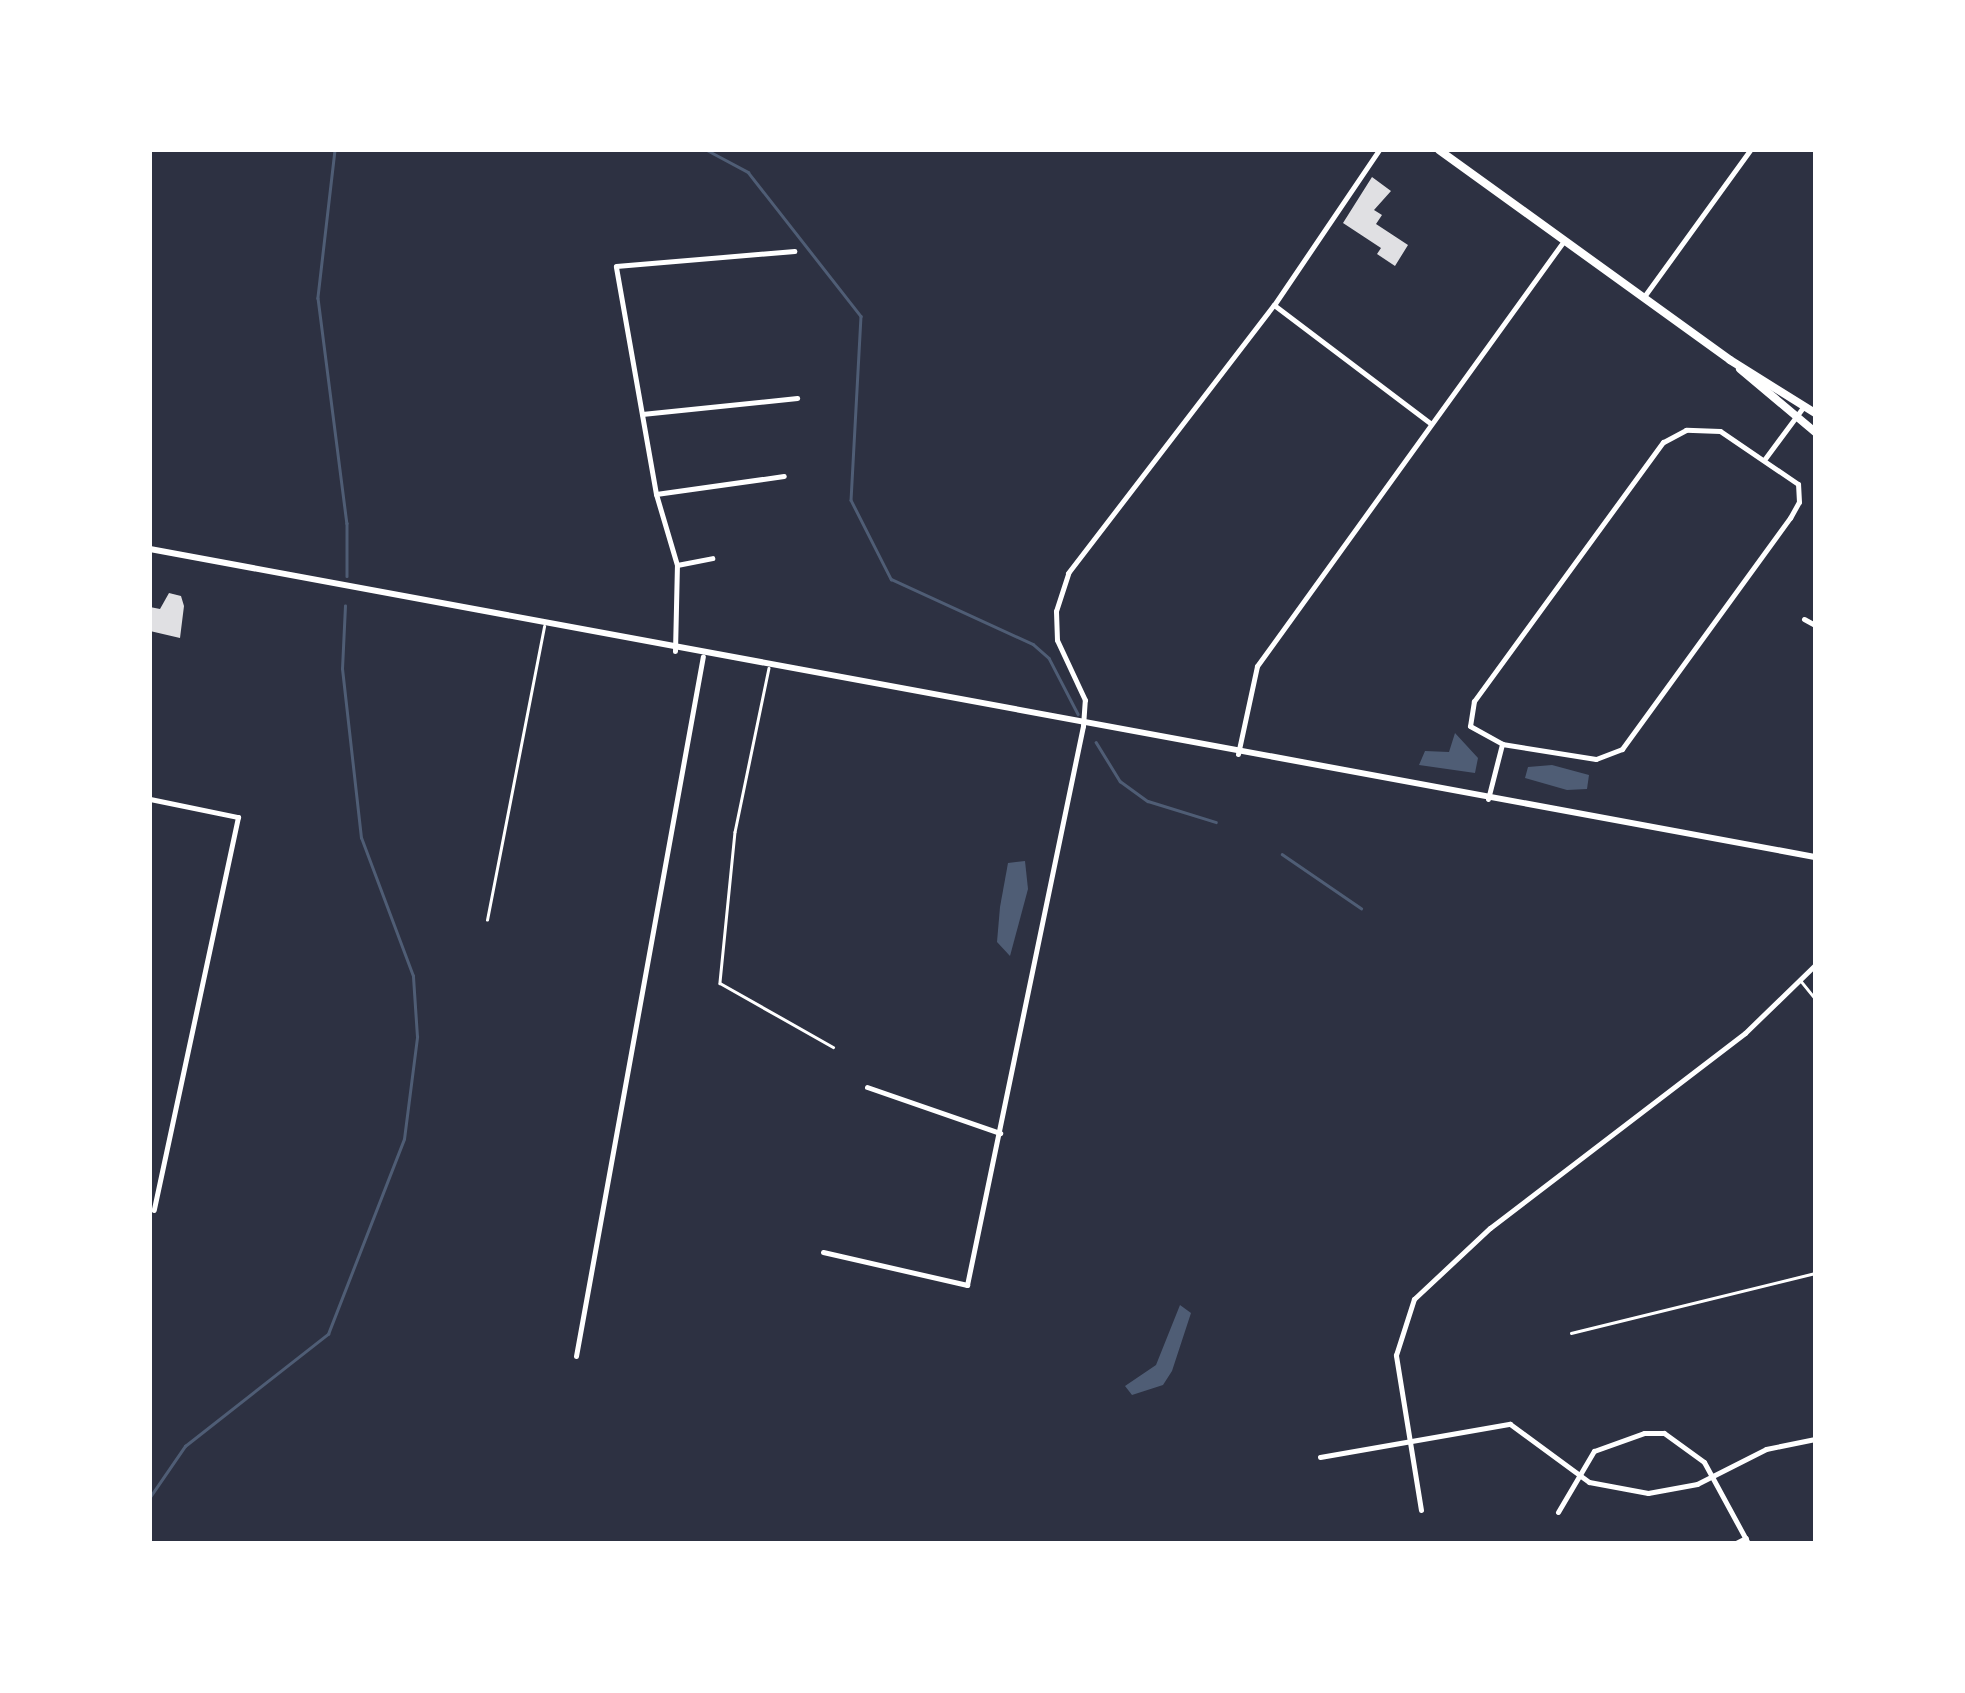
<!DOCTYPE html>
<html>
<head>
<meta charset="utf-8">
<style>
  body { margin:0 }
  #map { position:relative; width:1965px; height:1693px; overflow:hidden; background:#2d3142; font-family:Spectral,serif }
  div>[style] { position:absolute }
  .water>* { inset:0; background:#4f5d75 }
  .stream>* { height:2.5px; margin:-1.25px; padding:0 1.25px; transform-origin:1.25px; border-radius:1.25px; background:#4f5d75 }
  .building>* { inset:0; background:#e0e0e3 }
  .service>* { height:2.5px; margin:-1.25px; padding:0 1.25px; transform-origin:1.25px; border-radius:1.25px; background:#fff }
  .minor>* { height:5px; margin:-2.5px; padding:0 2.5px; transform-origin:2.5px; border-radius:2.5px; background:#fff }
  .tertiary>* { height:6px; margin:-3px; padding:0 3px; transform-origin:3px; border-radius:3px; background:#fff }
  .secondary>* { height:8px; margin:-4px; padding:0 4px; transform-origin:4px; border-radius:4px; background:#fff }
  span { translate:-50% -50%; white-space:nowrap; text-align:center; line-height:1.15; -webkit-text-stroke:9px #fff; paint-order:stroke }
  .frame { position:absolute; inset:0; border:152px solid #fff; pointer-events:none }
</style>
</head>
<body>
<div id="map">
  <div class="water">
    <div style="clip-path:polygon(1455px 733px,1478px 758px,1475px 773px,1419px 765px,1425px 751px,1449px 752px)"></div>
    <div style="clip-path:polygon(1552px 765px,1589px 775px,1587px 789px,1567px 790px,1525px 778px,1528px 767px)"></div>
    <div style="clip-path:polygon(1025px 861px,1028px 889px,1010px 956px,997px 942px,1000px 907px,1008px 863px)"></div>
    <div style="clip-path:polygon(1180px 1305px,1191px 1313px,1172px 1371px,1163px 1385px,1132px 1395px,1125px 1386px,1156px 1365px)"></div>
  </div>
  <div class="stream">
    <div style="left:335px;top:150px;width:149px;rotate:96.6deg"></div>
    <div style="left:318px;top:298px;width:227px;rotate:82.7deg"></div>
    <div style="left:347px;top:523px;width:53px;rotate:90deg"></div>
    <div style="left:707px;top:150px;width:47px;rotate:28.2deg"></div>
    <div style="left:748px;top:172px;width:183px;rotate:51.9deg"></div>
    <div style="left:861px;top:316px;width:184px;rotate:93.1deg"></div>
    <div style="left:851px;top:500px;width:89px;rotate:63.1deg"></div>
    <div style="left:891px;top:579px;width:156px;rotate:24.6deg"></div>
    <div style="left:1033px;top:644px;width:21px;rotate:41deg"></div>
    <div style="left:1049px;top:658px;width:63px;rotate:62.6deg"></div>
    <div style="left:1096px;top:742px;width:46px;rotate:58.4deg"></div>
    <div style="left:1120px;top:781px;width:34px;rotate:36deg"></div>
    <div style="left:1148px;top:801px;width:71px;rotate:17.2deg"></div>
    <div style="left:1282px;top:854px;width:96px;rotate:34.4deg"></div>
    <div style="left:150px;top:1497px;width:62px;rotate:-55.5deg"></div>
    <div style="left:185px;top:1446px;width:182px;rotate:-38.1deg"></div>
    <div style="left:328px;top:1334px;width:209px;rotate:-68.7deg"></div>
    <div style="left:404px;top:1139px;width:103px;rotate:-82.7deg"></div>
    <div style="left:417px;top:1037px;width:61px;rotate:-93.8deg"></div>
    <div style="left:413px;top:976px;width:147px;rotate:-110.6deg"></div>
    <div style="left:361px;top:838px;width:170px;rotate:-96.4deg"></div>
    <div style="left:342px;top:669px;width:63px;rotate:-87.3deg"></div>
  </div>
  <div class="building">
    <div style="clip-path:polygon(1372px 177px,1391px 191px,1374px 210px,1382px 215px,1376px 224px,1408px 245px,1395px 266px,1377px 254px,1381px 248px,1343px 223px)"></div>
    <div style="clip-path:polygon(169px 593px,181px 596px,184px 606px,180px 638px,150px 631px,150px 607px,160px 609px)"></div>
  </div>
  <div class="service">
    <div style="left:769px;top:668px;width:167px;rotate:101.7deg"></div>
    <div style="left:735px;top:832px;width:152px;rotate:95.7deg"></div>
    <div style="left:720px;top:983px;width:130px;rotate:29.5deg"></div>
    <div style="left:487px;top:920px;width:299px;rotate:-79deg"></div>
    <div style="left:1801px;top:981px;width:22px;rotate:51deg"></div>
    <div style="left:1571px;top:1333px;width:251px;rotate:-13.8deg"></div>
  </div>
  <div class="minor">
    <div style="left:1643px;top:298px;width:183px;rotate:-54.1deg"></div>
    <div style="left:1274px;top:305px;width:196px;rotate:37.1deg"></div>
    <div style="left:642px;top:414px;width:156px;rotate:-5.9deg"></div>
    <div style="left:1764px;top:460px;width:67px;rotate:-53.5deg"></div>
    <div style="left:656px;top:494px;width:129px;rotate:-8deg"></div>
    <div style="left:677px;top:565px;width:36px;rotate:-11deg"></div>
    <div style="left:1804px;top:619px;width:13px;rotate:29deg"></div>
    <div style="left:675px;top:651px;width:86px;rotate:-88.7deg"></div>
    <div style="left:677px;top:565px;width:74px;rotate:-106.5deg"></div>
    <div style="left:656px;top:494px;width:231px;rotate:-100deg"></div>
    <div style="left:616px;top:266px;width:179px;rotate:-4.8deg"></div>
    <div style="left:1238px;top:754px;width:90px;rotate:-77.8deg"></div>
    <div style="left:1257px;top:666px;width:523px;rotate:-54.18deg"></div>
    <div style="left:150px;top:799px;width:90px;rotate:11.6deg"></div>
    <div style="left:238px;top:817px;width:402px;rotate:102.1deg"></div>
    <div style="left:1488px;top:799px;width:57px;rotate:-75.7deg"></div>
    <div style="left:1502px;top:744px;width:95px;rotate:9.1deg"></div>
    <div style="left:1596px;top:759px;width:28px;rotate:-21deg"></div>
    <div style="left:1622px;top:749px;width:286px;rotate:-54deg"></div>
    <div style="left:1790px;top:518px;width:18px;rotate:-61deg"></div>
    <div style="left:1799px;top:502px;width:18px;rotate:-93deg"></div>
    <div style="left:1798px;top:484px;width:94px;rotate:-145.8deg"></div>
    <div style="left:1720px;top:431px;width:34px;rotate:-178deg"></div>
    <div style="left:1686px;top:430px;width:26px;rotate:152deg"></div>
    <div style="left:1663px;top:442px;width:321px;rotate:126.1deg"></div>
    <div style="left:1474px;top:701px;width:25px;rotate:99deg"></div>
    <div style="left:1470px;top:726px;width:37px;rotate:29deg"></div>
    <div style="left:867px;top:1087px;width:141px;rotate:19.1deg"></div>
    <div style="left:823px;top:1252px;width:148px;rotate:12.9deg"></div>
    <div style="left:967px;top:1285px;width:571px;rotate:-78.28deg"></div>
    <div style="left:1083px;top:726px;width:26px;rotate:-86deg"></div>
    <div style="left:1085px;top:700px;width:66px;rotate:-115deg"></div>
    <div style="left:1057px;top:640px;width:29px;rotate:-92deg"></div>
    <div style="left:1056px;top:611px;width:40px;rotate:-72deg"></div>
    <div style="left:1068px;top:573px;width:338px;rotate:-52.5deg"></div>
    <div style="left:1274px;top:305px;width:187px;rotate:-55.9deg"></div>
    <div style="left:576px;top:1356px;width:711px;rotate:-79.72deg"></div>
    <div style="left:1320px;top:1457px;width:193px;rotate:-9.9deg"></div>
    <div style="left:1510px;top:1424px;width:98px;rotate:36.3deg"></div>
    <div style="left:1589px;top:1482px;width:60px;rotate:10.6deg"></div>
    <div style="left:1648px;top:1493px;width:50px;rotate:-10.4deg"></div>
    <div style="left:1697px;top:1484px;width:77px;rotate:-26.9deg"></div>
    <div style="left:1766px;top:1449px;width:50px;rotate:-11.5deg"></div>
    <div style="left:1421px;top:1510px;width:157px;rotate:-99.2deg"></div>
    <div style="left:1396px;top:1355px;width:59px;rotate:-72.2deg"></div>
    <div style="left:1414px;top:1299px;width:104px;rotate:-43.1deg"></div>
    <div style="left:1490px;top:1228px;width:321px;rotate:-37.4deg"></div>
    <div style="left:1745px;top:1033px;width:98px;rotate:-44.2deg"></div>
    <div style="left:1558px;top:1512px;width:71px;rotate:-59.5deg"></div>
    <div style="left:1594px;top:1451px;width:53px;rotate:-19.8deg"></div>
    <div style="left:1644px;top:1433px;width:20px"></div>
    <div style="left:1664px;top:1433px;width:49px;rotate:35.9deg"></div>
    <div style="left:1704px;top:1462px;width:92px;rotate:61.5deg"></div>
    <div style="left:1736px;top:1543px;width:11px;rotate:-27deg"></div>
  </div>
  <div class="tertiary">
    <div style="left:150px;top:549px;width:1693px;rotate:10.48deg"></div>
  </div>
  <div class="secondary">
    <div style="left:1439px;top:150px;width:359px;rotate:35.8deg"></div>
    <div style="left:1730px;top:360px;width:100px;rotate:31.9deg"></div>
    <div style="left:1740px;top:369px;width:98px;rotate:40deg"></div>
  </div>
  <div class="frame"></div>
</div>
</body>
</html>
